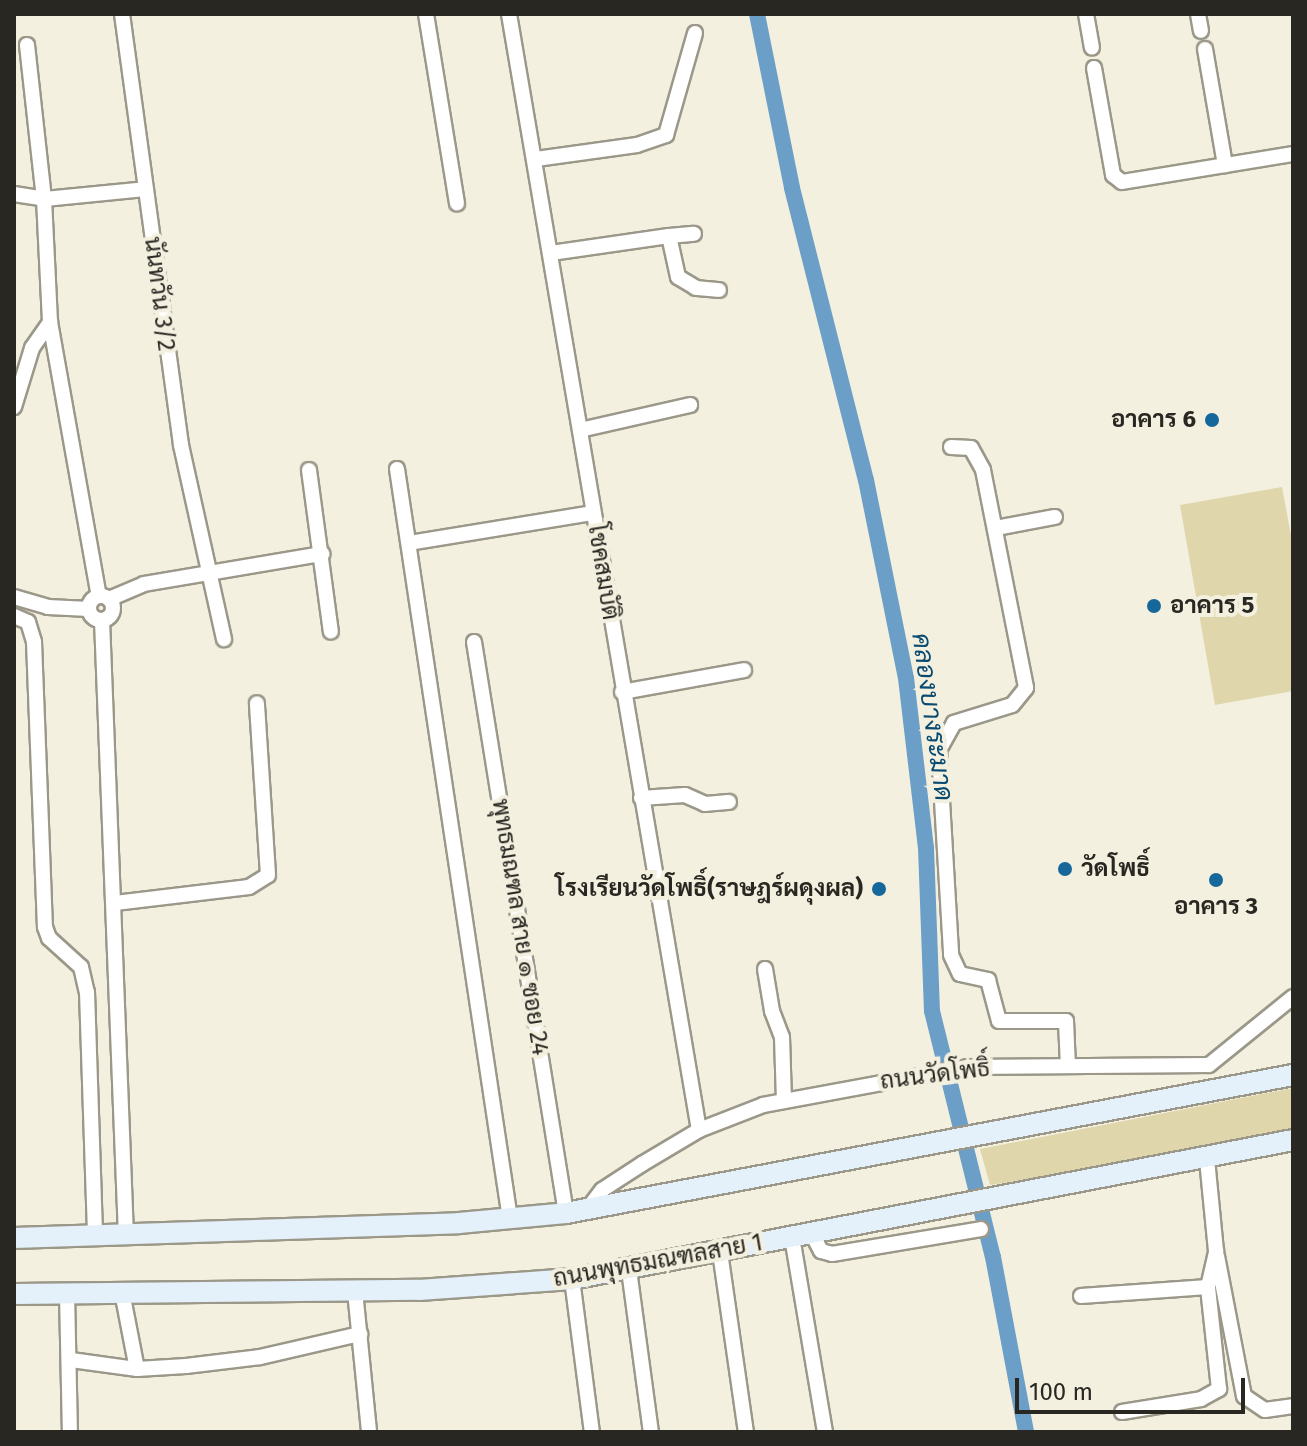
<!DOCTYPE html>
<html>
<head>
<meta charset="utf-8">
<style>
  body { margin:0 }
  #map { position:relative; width:1307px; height:1446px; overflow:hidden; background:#f4f0e0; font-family:"Fira Sans",Sarabun,sans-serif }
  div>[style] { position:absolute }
  .green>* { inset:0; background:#dfd6ac }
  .canal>* { height:16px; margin:-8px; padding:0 8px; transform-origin:8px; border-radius:8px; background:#6b9fc7 }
  .roads { filter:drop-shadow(2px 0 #9b9889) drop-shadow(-2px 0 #9b9889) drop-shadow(0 2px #9b9889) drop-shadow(0 -2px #9b9889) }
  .street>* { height:14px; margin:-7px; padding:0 7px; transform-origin:7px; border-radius:7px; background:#fff }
  .street>.ring { margin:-7px; padding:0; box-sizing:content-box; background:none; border:14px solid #fff; border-radius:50% }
  .secondary>* { height:20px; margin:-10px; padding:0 10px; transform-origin:10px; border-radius:10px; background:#e4f0fa }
  .dots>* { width:22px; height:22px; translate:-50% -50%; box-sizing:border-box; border:4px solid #f4f0e0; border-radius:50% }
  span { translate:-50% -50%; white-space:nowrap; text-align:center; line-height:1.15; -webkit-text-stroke:8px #f4f0e0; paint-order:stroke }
  .street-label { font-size:24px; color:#282721 }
  .poi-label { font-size:24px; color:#282721; font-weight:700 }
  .right { translate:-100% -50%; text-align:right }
  .left { translate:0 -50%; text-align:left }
  .water-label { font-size:26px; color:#094a71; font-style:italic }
  .frame { position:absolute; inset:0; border:16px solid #282721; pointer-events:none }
  .scale { position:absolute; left:1015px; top:1378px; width:230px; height:36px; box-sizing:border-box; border:4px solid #282721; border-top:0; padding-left:10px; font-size:24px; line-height:28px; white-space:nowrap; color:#282721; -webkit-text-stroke:6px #f4f0e0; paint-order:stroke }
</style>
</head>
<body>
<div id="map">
  <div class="green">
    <div style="clip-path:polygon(1282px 487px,1293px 546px,1293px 691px,1215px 705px,1180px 505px)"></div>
    <div style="clip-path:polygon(1293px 1088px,1293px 1128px,1049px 1176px,990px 1185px,980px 1149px)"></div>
  </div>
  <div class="canal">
    <div style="left:757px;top:14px;width:177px;rotate:78.6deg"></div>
    <div style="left:792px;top:188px;width:301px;rotate:75.8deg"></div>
    <div style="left:866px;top:480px;width:202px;rotate:78.6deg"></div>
    <div style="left:906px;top:678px;width:171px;rotate:83.3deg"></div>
    <div style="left:926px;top:848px;width:163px;rotate:87.9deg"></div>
    <div style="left:932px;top:1011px;width:253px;rotate:76.1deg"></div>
    <div style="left:993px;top:1257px;width:178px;rotate:79.3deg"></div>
  </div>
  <div class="roads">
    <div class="street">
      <div style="left:122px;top:14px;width:435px;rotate:82.2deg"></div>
      <div style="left:181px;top:445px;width:199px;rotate:77.5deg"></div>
      <div style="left:426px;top:14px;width:192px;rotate:80.7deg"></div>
      <div style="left:509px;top:14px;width:1132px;rotate:80.34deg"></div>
      <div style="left:1086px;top:14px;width:34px;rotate:80deg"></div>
      <div style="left:1198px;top:14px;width:17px;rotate:80deg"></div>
      <div style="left:27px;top:45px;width:155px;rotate:83.7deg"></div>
      <div style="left:44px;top:199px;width:123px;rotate:87.2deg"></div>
      <div style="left:50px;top:322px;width:278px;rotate:79.9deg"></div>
      <div style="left:1205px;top:49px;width:118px;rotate:80.2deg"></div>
      <div style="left:1094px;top:68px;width:109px;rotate:79.9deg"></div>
      <div style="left:1113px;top:175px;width:11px;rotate:38deg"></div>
      <div style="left:1122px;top:182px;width:173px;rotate:-9.3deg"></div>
      <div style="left:536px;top:159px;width:102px;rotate:-7.9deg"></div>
      <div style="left:637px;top:145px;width:31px;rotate:-19deg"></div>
      <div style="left:666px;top:135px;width:106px;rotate:-74.1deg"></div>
      <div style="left:14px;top:194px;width:30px;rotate:9deg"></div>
      <div style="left:44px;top:199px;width:102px;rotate:-5.6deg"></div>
      <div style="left:669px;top:236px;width:25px;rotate:-5deg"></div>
      <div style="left:551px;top:253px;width:119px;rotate:-8.2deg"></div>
      <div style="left:669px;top:236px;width:42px;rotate:77.6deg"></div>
      <div style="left:678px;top:277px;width:21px;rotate:31deg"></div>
      <div style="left:696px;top:288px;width:23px;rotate:5deg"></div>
      <div style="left:14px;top:407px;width:62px;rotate:-73deg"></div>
      <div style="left:32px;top:348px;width:32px;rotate:-55deg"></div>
      <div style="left:580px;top:430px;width:113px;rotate:-12.8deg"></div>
      <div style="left:951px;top:447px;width:20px;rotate:3deg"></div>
      <div style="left:971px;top:448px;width:25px;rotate:61deg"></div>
      <div style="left:983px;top:470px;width:222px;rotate:78.8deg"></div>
      <div style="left:1026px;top:688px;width:22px;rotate:129deg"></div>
      <div style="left:1012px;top:705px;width:61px;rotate:162.8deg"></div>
      <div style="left:954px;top:723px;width:31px;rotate:119deg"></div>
      <div style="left:939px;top:750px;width:205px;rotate:86.6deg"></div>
      <div style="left:951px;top:955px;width:21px;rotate:65deg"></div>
      <div style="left:960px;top:974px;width:29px;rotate:12deg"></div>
      <div style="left:988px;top:980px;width:42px;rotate:75deg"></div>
      <div style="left:999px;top:1021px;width:67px"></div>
      <div style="left:1066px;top:1021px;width:45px;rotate:87.5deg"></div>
      <div style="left:397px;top:469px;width:758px;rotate:81.43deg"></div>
      <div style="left:309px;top:470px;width:163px;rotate:82.3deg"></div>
      <div style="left:996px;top:528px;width:60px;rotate:-10.6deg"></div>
      <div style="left:409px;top:543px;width:186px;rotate:-9.3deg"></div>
      <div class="ring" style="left:89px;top:596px;width:10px;height:10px"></div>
      <div style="left:14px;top:597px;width:35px;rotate:16deg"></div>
      <div style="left:48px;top:607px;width:41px;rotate:2.8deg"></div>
      <div style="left:109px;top:599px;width:38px;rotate:-23deg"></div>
      <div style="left:144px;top:584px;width:181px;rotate:-9.6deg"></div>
      <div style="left:14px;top:616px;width:15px;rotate:23deg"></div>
      <div style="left:28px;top:622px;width:21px;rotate:73deg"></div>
      <div style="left:34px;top:642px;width:285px;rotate:87.8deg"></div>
      <div style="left:45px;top:927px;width:12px;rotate:70deg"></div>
      <div style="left:49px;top:938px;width:43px;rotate:42.2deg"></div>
      <div style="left:81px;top:967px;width:26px;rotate:77deg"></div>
      <div style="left:87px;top:992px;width:244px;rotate:88.1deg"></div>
      <div style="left:102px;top:620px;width:615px;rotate:87.77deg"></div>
      <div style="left:474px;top:642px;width:578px;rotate:80.85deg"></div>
      <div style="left:622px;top:692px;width:124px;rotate:-10.2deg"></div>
      <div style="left:641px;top:798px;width:44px;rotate:-3.9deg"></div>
      <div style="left:685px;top:795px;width:22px;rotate:24deg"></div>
      <div style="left:705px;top:804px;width:24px;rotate:-5deg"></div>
      <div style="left:115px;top:903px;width:135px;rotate:-6.8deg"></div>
      <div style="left:249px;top:887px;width:22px;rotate:-32deg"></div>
      <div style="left:268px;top:875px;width:172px;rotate:-93.7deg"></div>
      <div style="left:765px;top:969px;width:43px;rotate:80.5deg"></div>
      <div style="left:772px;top:1011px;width:28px;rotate:69deg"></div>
      <div style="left:782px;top:1037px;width:63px;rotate:88.2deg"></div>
      <div style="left:587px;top:1210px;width:25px;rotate:-53deg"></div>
      <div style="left:602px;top:1190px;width:48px;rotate:-33deg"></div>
      <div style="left:642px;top:1164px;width:66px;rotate:-30.8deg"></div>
      <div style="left:699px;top:1130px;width:69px;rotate:-21.3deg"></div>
      <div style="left:763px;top:1105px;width:208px;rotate:-10.5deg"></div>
      <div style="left:968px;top:1067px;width:241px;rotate:-0.5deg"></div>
      <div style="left:1209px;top:1065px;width:108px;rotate:-39deg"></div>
      <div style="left:812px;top:1234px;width:19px;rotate:62deg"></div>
      <div style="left:821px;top:1251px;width:11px;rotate:15deg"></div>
      <div style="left:832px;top:1254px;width:151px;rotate:-9.5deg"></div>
      <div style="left:792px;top:1237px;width:198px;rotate:80.4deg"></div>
      <div style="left:720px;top:1252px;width:182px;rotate:81.8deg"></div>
      <div style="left:1217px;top:1256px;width:143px;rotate:79.1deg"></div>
      <div style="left:1244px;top:1396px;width:25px;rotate:34deg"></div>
      <div style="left:1265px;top:1410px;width:28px;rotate:-8deg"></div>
      <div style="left:629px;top:1270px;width:163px;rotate:82.3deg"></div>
      <div style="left:572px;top:1279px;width:154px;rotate:82.6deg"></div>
      <div style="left:355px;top:1291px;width:142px;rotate:84.3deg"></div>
      <div style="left:122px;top:1292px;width:78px;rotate:79deg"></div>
      <div style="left:67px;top:1293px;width:139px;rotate:88.8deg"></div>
      <div style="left:1081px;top:1296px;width:127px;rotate:-4.1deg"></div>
      <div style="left:1208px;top:1287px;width:37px;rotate:-77deg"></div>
      <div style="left:1216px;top:1251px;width:92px;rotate:-95.6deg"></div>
      <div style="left:71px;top:1360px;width:67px;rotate:7.8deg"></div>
      <div style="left:137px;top:1369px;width:49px;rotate:-3.5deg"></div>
      <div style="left:186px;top:1366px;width:75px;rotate:-6.9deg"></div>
      <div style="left:260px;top:1357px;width:103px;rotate:-13deg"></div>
      <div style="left:1122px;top:1412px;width:80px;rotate:-9.3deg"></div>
      <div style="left:1201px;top:1399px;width:21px;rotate:-29deg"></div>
      <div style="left:1219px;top:1389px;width:103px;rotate:-96.2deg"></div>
    </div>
    <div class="secondary">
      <div style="left:14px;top:1238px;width:445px;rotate:-1.9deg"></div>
      <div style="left:459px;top:1223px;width:107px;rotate:-5.3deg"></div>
      <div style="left:566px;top:1213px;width:740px;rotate:-10.75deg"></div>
      <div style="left:14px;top:1294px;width:405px;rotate:-0.6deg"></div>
      <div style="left:419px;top:1290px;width:153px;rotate:-4.1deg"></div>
      <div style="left:572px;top:1279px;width:734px;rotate:-10.91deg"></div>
    </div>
  </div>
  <div class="dots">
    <div style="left:1212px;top:420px;background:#17689a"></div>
    <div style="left:1154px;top:606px;background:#17689a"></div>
    <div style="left:1065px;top:869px;background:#17689a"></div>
    <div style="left:1216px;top:880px;background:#17689a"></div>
    <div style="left:879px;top:889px;background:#17689a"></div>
  </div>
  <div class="street-label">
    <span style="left:159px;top:294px;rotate:83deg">นันทวัน 3/2</span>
    <span style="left:603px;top:572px;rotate:81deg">โชคสมบัติ</span>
    <span style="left:520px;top:927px;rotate:81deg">พุทธมณฑล สาย ๑ ซอย 24</span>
    <span style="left:935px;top:1075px;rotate:-7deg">ถนนวัดโพธิ์</span>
    <span style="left:658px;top:1261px;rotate:-10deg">ถนนพุทธมณฑลสาย 1</span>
  </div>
  <div class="poi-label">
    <span class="right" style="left:1196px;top:420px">อาคาร 6</span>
    <span class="left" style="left:1170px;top:606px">อาคาร 5</span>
    <span class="left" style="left:1081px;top:869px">วัดโพธิ์</span>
    <span class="right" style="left:863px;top:889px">โรงเรียนวัดโพธิ์(ราษฎร์ผดุงผล)</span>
    <span style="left:1216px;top:907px">อาคาร 3</span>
  </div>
  <div class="water-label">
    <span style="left:932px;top:717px;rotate:82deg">คลองบางระมาด</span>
  </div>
  <div class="frame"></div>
  <div class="scale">100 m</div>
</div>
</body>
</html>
